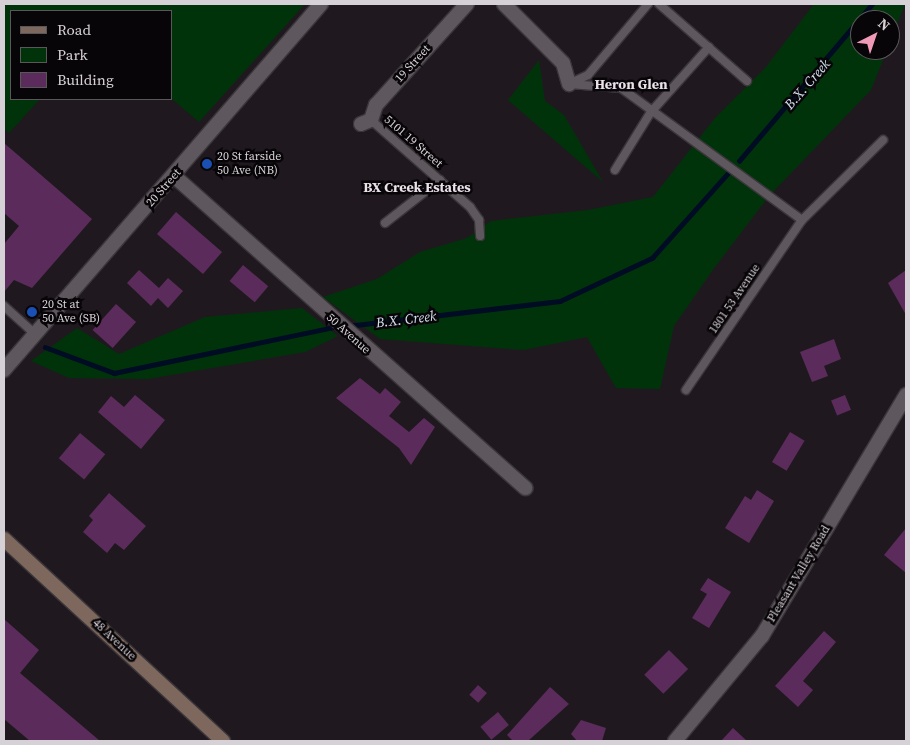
<!DOCTYPE html>
<html>
<head>
<meta charset="utf-8">
<style>
  body { margin:0 }
  #map { position:relative; width:910px; height:745px; overflow:hidden; background:#1f191f; font-family:"Source Serif 4",serif }
  div>[style] { position:absolute }
  .green>* { inset:0; background:#01330b }
  .stream>* { height:4.5px; margin:-2.25px; padding:0 2.25px; transform-origin:2.25px; border-radius:2.25px; background:#000b24 }
  .building>* { inset:0; background:#5b2b5b; transform-origin:0 0 }
  .roads { filter:drop-shadow(1px 0 #3a363a) drop-shadow(-1px 0 #3a363a) drop-shadow(0 1px #3a363a) drop-shadow(0 -1px #3a363a) }
  .service>* { height:8px; margin:-4px; padding:0 4px; transform-origin:4px; border-radius:4px; background:#5f575e }
  .minor>* { height:14px; margin:-7px; padding:0 7px; transform-origin:7px; border-radius:7px; background:#5f575e }
  .tertiary>* { height:14px; margin:-7px; padding:0 7px; transform-origin:7px; border-radius:7px; background:#5f575e }
  .secondary>* { height:14px; margin:-7px; padding:0 7px; transform-origin:7px; border-radius:7px; background:#7e685d }
  .dots>* { width:14px; height:14px; translate:-50% -50%; box-sizing:border-box; border:2px solid #080508; border-radius:50% }
  span { translate:-50% -50%; white-space:nowrap; text-align:center; line-height:1.15; -webkit-text-stroke:5px #080508; paint-order:stroke }
  .street-label { font-size:12px; color:#d6d1d6 }
  .poi-label { font-size:12px; color:#d6d1d6 }
  .left { translate:0 -50%; text-align:left }
  .neighbourhood-label { font-size:14px; color:#eae1e9; font-weight:700 }
  .water-label { font-size:14px; color:#d2e0ef; font-style:italic }
  .frame { position:absolute; inset:0; border:5px solid #d6d1d6; pointer-events:none }
  .legend { position:absolute; left:10px; top:10px; width:162px; height:90px; box-sizing:border-box; background:#080508; border:1px solid #5a575a; margin:0; padding:6px 9px; list-style:none; font-size:15px; color:#d6d1d6 }
  .legend li { display:flex; align-items:center; gap:10px; height:25px }
  .legend b { width:25px; border:1px solid #5a575a }
  .north { position:absolute; left:850px; top:10px; width:50px; height:50px; box-sizing:border-box; background:#080508; border:1px solid #5a575a; border-radius:50%; rotate:41deg; font-size:14px; font-weight:700; line-height:20px; text-align:center; color:#d6d1d6 }
  .north::after { content:''; display:block; margin:auto; width:18px; height:22px; background:#f09ab7; clip-path:polygon(50% 0,100% 100%,50% 72%,0 100%) }
</style>
</head>
<body>
<div id="map">
  <div class="green">
    <div style="clip-path:polygon(4px 4px,305px 4px,199px 122px,171px 98px,171px 11px,11px 11px,11px 99px,40px 99px,9px 133px,4px 129px)"></div>
    <div style="clip-path:polygon(814px 4px,905px 4px,890px 41px,890px 20px,860px 20px,860px 50px,887px 50px,871px 90px,769px 196px,712px 271px,674px 326px,660px 389px,616px 388px,587px 337px,524px 350px,380px 339px,323px 297px,377px 279px,420px 252px,467px 238px,491px 221px,588px 210px,653px 197px,715px 118px,766px 67px)"></div>
    <div style="clip-path:polygon(539px 60px,545px 101px,564px 115px,603px 182px,508px 100px)"></div>
    <div style="clip-path:polygon(302px 308px,338px 336px,305px 352px,148px 379px,69px 378px,31px 361px,77px 328px,119px 354px,205px 317px)"></div>
  </div>
  <div class="stream">
    <div style="left:739px;top:161px;width:206px;rotate:-49.7deg"></div>
    <div style="left:347px;top:326px;width:214px;rotate:-6.7deg"></div>
    <div style="left:560px;top:301px;width:102px;rotate:-25.1deg"></div>
    <div style="left:652px;top:258px;width:115px;rotate:-48.2deg"></div>
    <div style="left:45px;top:347px;width:74px;rotate:20.6deg"></div>
    <div style="left:114px;top:373px;width:230px;rotate:-11.8deg"></div>
  </div>
  <div class="building">
    <div style="clip-path:polygon(4px 143px,92px 219px,32px 288px,14px 280px,4px 292px,4px 244px,19px 226px,4px 213px)"></div>
    <div style="left:176px;top:212px;width:61px;height:29px;rotate:41deg"></div>
    <div style="left:243px;top:265px;width:33px;height:21px;rotate:40deg"></div>
    <div style="clip-path:polygon(139px 270px,159px 288px,168px 278px,183px 291px,168px 308px,158px 298px,151px 306px,127px 283px)"></div>
    <div style="clip-path:polygon(906px 270px,906px 315px,888px 283px)"></div>
    <div style="left:116px;top:304px;width:27px;height:35px;rotate:42deg"></div>
    <div style="clip-path:polygon(834px 339px,841px 359px,824px 366px,828px 376px,812px 382px,800px 352px)"></div>
    <div style="clip-path:polygon(360px 378px,380px 394px,385px 388px,401px 402px,389px 416px,409px 432px,424px 418px,435px 427px,411px 465px,399px 448px,336px 398px)"></div>
    <div style="clip-path:polygon(135px 395px,165px 420px,141px 449px,98px 412px,111px 396px,124px 407px)"></div>
    <div style="left:845px;top:395px;width:16px;height:15px;rotate:68deg"></div>
    <div style="left:790px;top:432px;width:17px;height:35px;rotate:31deg"></div>
    <div style="left:80px;top:433px;width:33px;height:33px;rotate:40deg"></div>
    <div style="clip-path:polygon(757px 490px,774px 501px,749px 543px,725px 528px,745px 496px,751px 500px)"></div>
    <div style="clip-path:polygon(109px 493px,146px 526px,124px 550px,115px 543px,107px 553px,83px 532px,93px 520px,89px 516px)"></div>
    <div style="clip-path:polygon(906px 528px,906px 573px,884px 555px)"></div>
    <div style="clip-path:polygon(708px 578px,731px 592px,709px 628px,692px 618px,707px 594px,700px 590px)"></div>
    <div style="clip-path:polygon(4px 619px,39px 650px,20px 673px,100px 741px,30px 741px,4px 719px)"></div>
    <div style="clip-path:polygon(824px 631px,836px 642px,803px 681px,813px 690px,798px 707px,775px 686px)"></div>
    <div style="left:669px;top:650px;width:27px;height:35px;rotate:45deg"></div>
    <div style="left:478px;top:685px;width:12px;height:13px;rotate:42deg"></div>
    <div style="clip-path:polygon(550px 687px,569px 704px,528px 741px,513px 741px,507px 735px)"></div>
    <div style="left:498px;top:712px;width:17px;height:23px;rotate:50deg"></div>
    <div style="clip-path:polygon(581px 720px,606px 728px,602px 741px,577px 741px,571px 734px)"></div>
    <div style="clip-path:polygon(733px 728px,747px 741px,721px 741px)"></div>
  </div>
  <div class="roads">
    <div class="service">
      <div style="left:659px;top:4px;width:117px;rotate:41.2deg"></div>
      <div style="left:571px;top:83px;width:19px;rotate:-25deg"></div>
      <div style="left:588px;top:75px;width:93px;rotate:-49.8deg"></div>
      <div style="left:569px;top:84px;width:52px;rotate:4.4deg"></div>
      <div style="left:621px;top:88px;width:224px;rotate:36.1deg"></div>
      <div style="left:371px;top:120px;width:132px;rotate:41.3deg"></div>
      <div style="left:470px;top:207px;width:16px;rotate:55deg"></div>
      <div style="left:479px;top:220px;width:16px;rotate:86deg"></div>
      <div style="left:615px;top:170px;width:68px;rotate:-58.2deg"></div>
      <div style="left:651px;top:112px;width:87px;rotate:-48.3deg"></div>
      <div style="left:385px;top:223px;width:70px;rotate:-38deg"></div>
      <div style="left:4px;top:306px;width:40px;rotate:42deg"></div>
      <div style="left:686px;top:390px;width:206px;rotate:-55.7deg"></div>
      <div style="left:802px;top:220px;width:114px;rotate:-44.6deg"></div>
    </div>
    <div class="minor">
      <div style="left:504px;top:4px;width:83px;rotate:45deg"></div>
      <div style="left:563px;top:63px;width:22px;rotate:74deg"></div>
      <div style="left:361px;top:124px;width:11px;rotate:-22deg"></div>
      <div style="left:371px;top:120px;width:16px;rotate:-72deg"></div>
      <div style="left:376px;top:105px;width:136px;rotate:-48deg"></div>
      <div style="left:174px;top:176px;width:470px;rotate:41.6deg"></div>
    </div>
    <div class="tertiary">
      <div style="left:4px;top:370px;width:484px;rotate:-49.1deg"></div>
      <div style="left:675px;top:741px;width:136px;rotate:-50.4deg"></div>
      <div style="left:762px;top:636px;width:281px;rotate:-59.1deg"></div>
    </div>
    <div class="secondary">
      <div style="left:4px;top:539px;width:298px;rotate:42.7deg"></div>
    </div>
  </div>
  <div class="dots">
    <div style="left:207px;top:164px;background:#1a4fb4"></div>
    <div style="left:32px;top:312px;background:#1a4fb4"></div>
  </div>
  <div class="street-label">
    <span style="left:413px;top:64px;rotate:-48deg">19 Street</span>
    <span style="left:413px;top:142px;rotate:41deg">5101 19 Street</span>
    <span style="left:164px;top:188px;rotate:-49deg">20 Street</span>
    <span style="left:735px;top:299px;rotate:-56deg">1801 53 Avenue</span>
    <span style="left:348px;top:334px;rotate:42deg">50 Avenue</span>
    <span style="left:799px;top:574px;rotate:-59deg">Pleasant Valley Road</span>
    <span style="left:114px;top:640px;rotate:43deg">48 Avenue</span>
  </div>
  <div class="poi-label">
    <span class="left" style="left:217px;top:164px">20 St farside<br>50 Ave (NB)</span>
    <span class="left" style="left:42px;top:312px">20 St at<br>50 Ave (SB)</span>
  </div>
  <div class="neighbourhood-label">
    <span style="left:631px;top:84px">Heron Glen</span>
    <span style="left:417px;top:187px">BX Creek Estates</span>
  </div>
  <div class="water-label">
    <span style="left:807px;top:84px;rotate:-49deg">B.X. Creek</span>
    <span style="left:406px;top:319px;rotate:-7deg">B.X. Creek</span>
  </div>
  <div class="frame"></div>
  <ul class="legend">
  <li><b style="height:6px;background:#7e685d"></b>Road</li>
  <li><b style="height:14px;background:#01330b"></b>Park</li>
  <li><b style="height:14px;background:#5b2b5b"></b>Building</li>
  </ul>
  <div class="north">N</div>
</div>
</body>
</html>
